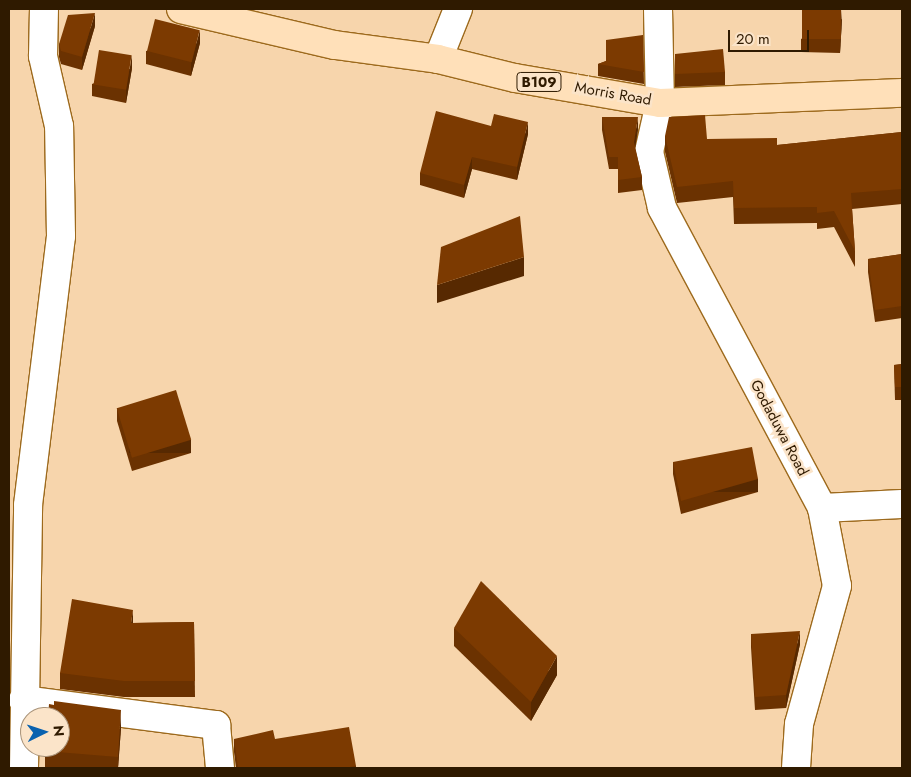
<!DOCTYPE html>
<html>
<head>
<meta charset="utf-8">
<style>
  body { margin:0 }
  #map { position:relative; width:911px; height:777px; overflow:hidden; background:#f7d5ac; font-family:Jost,sans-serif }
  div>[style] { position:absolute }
  .roads { filter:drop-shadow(1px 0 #9d6a1d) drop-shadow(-1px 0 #9d6a1d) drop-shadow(0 1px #9d6a1d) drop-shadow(0 -1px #9d6a1d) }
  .minor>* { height:28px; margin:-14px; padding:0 14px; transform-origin:14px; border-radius:14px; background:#fff }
  .major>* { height:28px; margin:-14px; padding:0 14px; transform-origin:14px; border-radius:14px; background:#ffe0b9 }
  .wall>* { inset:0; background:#6b3201 }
  .shaded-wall>* { inset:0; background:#572901; transform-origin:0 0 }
  .building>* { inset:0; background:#7c3a01; transform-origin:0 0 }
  span { translate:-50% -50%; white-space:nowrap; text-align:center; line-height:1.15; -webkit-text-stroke:5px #fbe4c9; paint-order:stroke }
  .shield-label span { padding:1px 4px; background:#fbe4c9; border:1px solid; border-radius:4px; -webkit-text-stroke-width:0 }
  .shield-label { font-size:14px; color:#2f1a00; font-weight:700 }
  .street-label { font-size:15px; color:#2f1a00 }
  .frame { position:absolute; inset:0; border:10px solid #2f1a00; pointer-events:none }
  .north { position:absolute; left:20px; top:707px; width:50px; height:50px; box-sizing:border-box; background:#fbe4c9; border:1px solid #a99379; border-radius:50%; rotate:86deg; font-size:14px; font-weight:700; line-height:20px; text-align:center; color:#2f1a00 }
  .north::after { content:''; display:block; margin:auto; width:18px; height:22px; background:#0a62af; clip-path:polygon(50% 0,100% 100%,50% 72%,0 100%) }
  .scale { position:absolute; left:728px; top:30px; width:81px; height:22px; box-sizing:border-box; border:2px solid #2f1a00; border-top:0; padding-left:6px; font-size:15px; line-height:18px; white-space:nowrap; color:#2f1a00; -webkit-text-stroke:4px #fbe4c9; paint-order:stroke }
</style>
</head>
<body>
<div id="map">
  <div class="roads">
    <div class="minor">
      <div style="left:658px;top:9px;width:94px;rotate:88.8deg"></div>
      <div style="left:660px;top:103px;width:50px;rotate:102.7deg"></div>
      <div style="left:649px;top:152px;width:57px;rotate:76.9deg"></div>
      <div style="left:662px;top:208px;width:340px;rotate:61.9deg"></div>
      <div style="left:822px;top:508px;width:79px;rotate:79.1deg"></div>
      <div style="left:837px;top:586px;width:143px;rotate:105.4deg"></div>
      <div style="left:799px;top:724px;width:44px;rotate:93.9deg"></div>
      <div style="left:438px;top:59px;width:54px;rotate:-68.2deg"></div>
      <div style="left:822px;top:508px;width:80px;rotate:-2.9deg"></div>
      <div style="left:23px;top:700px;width:195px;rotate:7.4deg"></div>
      <div style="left:216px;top:725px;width:43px;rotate:84.7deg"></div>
      <div style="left:24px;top:768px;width:263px;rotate:-89.1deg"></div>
      <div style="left:28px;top:505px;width:271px;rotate:-83deg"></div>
      <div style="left:61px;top:236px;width:110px;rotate:-91deg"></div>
      <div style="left:59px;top:126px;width:72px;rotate:-102.9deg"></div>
      <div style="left:43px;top:56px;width:47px;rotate:-88.8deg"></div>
    </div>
    <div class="major">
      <div style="left:181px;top:9px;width:158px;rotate:13.2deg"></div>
      <div style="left:335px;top:45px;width:104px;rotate:7.7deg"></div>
      <div style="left:438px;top:59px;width:79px;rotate:13.9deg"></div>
      <div style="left:515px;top:78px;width:147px;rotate:9.8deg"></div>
      <div style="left:660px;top:103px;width:242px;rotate:-2.4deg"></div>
    </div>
  </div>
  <div class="wall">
    <div style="clip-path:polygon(842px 19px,840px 53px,801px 52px,801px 39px)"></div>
    <div style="clip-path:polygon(95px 26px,82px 70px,61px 64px,59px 57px,59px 44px)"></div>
    <div style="clip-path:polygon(643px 35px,644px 84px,598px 76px,598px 64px,606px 61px)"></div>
    <div style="clip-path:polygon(200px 43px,191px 76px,146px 64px,146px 51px)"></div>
    <div style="clip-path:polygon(675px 54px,725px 72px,725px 85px,675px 87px)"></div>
    <div style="clip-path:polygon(132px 68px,126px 103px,92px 96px,92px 84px)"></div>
    <div style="clip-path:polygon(602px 117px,638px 129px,635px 148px,642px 177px,642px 190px,618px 193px,618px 169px,609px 169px,602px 130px)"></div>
    <div style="clip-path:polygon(491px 126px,528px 134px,517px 180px,472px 169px,464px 198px,420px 185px,420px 173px)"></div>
    <div style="clip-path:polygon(902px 132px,902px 204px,852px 209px,855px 251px,855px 267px,834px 227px,817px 229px,817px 223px,734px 224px,733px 197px,677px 203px,665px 152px,665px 136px,777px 145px)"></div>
    <div style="clip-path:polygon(902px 254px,902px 318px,875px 322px,868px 272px,868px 259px)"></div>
    <div style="clip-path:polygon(902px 364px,902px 400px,895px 400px,894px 365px)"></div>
    <div style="clip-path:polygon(117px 408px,191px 453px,132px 471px,117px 421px)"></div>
    <div style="clip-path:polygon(673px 462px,758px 492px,681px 514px,673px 474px)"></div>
    <div style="clip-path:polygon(194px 622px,195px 697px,124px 697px,60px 689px,60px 673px,133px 623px)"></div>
    <div style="clip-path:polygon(454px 628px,557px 675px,531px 721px,454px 646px)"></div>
    <div style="clip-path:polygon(751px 634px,800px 644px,786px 708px,755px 710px,751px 647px)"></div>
    <div style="clip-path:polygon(121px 728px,118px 768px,45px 768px,45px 751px)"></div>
    <div style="clip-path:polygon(234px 739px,275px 739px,356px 766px,356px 768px,236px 768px,234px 752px)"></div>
  </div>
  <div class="shaded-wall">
    <div style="clip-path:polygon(842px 9px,842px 19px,840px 53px,840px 41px)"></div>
    <div style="clip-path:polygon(95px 13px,95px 26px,82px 70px,82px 57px)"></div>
    <div style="clip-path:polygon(200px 30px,200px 43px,191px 76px,191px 63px)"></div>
    <div style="clip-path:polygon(132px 55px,132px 68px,126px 103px,126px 90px)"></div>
    <div style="clip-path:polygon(638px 117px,638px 129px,634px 155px,634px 142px)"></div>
    <div style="clip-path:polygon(528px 122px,528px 134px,517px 180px,517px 167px)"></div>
    <div style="clip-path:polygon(472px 157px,472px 169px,464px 198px,464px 185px)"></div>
    <div style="clip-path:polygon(524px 257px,524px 276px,437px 303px,437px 285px)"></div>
    <div style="left:191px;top:440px;width:13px;height:62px;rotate:90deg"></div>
    <div style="left:758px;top:479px;width:13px;height:80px;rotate:90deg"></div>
    <div style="clip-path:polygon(133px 610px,133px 626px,131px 623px)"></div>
    <div style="clip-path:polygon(800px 631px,800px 644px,786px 708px,786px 695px)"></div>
    <div style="clip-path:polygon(557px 656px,557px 675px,531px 721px,531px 702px)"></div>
    <div style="clip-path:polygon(121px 710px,121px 728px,118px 768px,118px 757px)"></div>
  </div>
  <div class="building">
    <div style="left:802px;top:9px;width:39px;height:30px"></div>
    <div style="clip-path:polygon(95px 13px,82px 57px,61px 51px,59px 44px,68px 15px)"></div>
    <div style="left:155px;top:19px;width:46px;height:33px;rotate:14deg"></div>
    <div style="clip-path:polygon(643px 35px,644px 72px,598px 64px,606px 61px,606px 40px)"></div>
    <div style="clip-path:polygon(723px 49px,725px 72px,675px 74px,675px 54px)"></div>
    <div style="left:99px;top:50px;width:33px;height:35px;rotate:9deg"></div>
    <div style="clip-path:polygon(436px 111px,491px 126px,494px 114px,528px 122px,517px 167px,472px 157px,464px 185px,420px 173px)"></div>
    <div style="clip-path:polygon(705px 115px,707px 139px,777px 138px,777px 145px,902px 132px,902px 189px,851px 193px,855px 251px,834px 211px,817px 213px,817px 207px,734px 208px,733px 181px,677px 187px,665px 136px,669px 117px)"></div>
    <div style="clip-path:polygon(602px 117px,638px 117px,634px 142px,642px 177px,618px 180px,618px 157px,609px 157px)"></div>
    <div style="clip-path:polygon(520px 216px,524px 257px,437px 285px,441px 247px)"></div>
    <div style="clip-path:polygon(902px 254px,902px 306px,875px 310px,868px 259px)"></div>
    <div style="clip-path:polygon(902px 364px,902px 387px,895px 387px,894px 365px)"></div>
    <div style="left:176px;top:390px;width:52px;height:62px;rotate:73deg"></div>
    <div style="clip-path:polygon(752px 447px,758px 479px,681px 501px,673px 462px)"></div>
    <div style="clip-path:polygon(481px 581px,557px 656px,531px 702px,454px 628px)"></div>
    <div style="clip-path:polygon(72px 599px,133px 610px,131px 623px,194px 622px,195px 681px,124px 681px,60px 673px)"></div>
    <div style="clip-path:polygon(800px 631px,786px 695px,755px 697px,751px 634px)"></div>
    <div style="clip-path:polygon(54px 701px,121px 710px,118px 757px,45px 751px,45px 747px,60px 747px,60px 717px,48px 717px,49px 704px,54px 705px)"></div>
    <div style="clip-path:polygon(349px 727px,356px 766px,343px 768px,238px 768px,234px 739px,273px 730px,275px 739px)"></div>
  </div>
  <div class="shield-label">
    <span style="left:539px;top:82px">B109</span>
  </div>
  <div class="street-label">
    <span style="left:613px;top:94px;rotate:10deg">Morris Road</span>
    <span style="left:779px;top:428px;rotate:62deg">Godaduwa Road</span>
  </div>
  <div class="frame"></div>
  <div class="north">N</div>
  <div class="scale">20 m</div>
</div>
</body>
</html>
